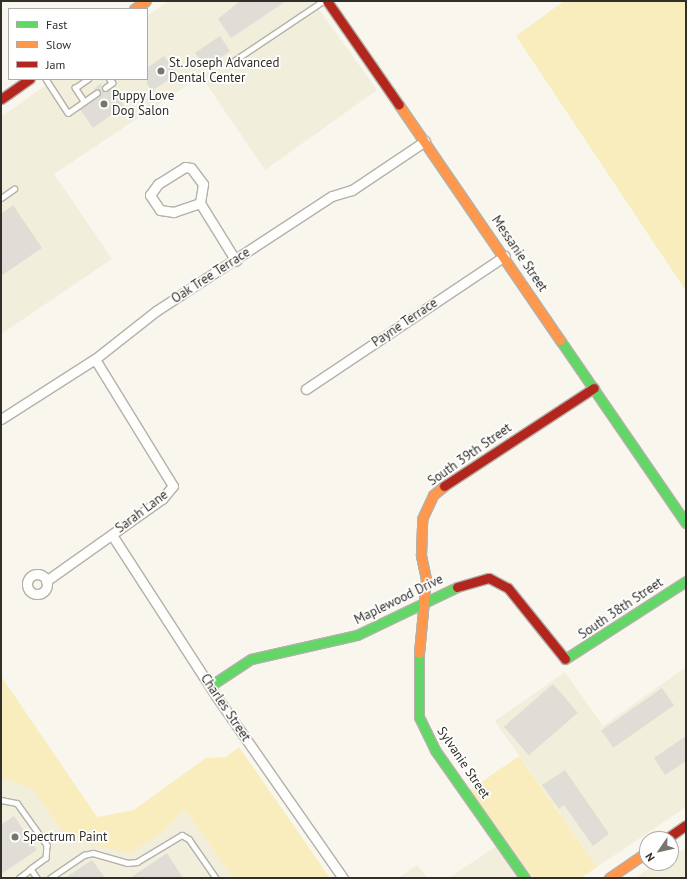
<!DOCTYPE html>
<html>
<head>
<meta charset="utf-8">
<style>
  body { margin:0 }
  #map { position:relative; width:687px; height:879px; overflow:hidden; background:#f8f6ed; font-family:"PT Sans",sans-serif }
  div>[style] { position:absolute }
  .built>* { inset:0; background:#f2eedc }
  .green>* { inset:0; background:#f9edbe }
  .building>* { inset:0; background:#dfddd6; transform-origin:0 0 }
  .roads { filter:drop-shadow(1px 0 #b3b1aa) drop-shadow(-1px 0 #b3b1aa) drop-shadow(0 1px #b3b1aa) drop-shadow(0 -1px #b3b1aa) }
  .lane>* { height:4.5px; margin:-2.25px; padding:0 2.25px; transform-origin:2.25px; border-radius:2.25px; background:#fefefc }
  .street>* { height:9px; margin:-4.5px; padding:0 4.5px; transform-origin:4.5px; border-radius:4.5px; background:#fefefc }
  .street>.ring { margin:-4.5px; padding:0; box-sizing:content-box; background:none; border:9px solid #fefefc; border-radius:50% }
  .fast>* { height:9px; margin:-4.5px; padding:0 4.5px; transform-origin:4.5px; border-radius:4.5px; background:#63d668 }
  .slow>* { height:9px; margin:-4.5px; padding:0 4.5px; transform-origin:4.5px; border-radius:4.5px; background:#ff974d }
  .jam>* { height:9px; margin:-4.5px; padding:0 4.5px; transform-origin:4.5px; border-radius:4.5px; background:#b3261e }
  .dots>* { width:11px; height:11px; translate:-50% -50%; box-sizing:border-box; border:2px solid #fff; border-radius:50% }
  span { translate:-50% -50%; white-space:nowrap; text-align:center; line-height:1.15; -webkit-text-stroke:3.5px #fff; paint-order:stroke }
  .poi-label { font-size:13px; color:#312f29 }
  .left { translate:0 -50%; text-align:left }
  .street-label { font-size:13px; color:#312f29 }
  .frame { position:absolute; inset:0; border:2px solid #312f29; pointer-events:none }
  .legend { position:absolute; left:8px; top:8px; width:140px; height:72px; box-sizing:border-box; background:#fff; border:1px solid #adaca9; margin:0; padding:5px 7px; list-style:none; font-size:12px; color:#312f29 }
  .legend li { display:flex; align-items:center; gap:8px; height:20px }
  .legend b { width:20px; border:1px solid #adaca9 }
  .north { position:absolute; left:639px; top:831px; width:40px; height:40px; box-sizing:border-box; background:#fff; border:1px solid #adaca9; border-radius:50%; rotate:236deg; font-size:11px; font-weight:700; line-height:16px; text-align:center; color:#312f29 }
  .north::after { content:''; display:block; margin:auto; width:14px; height:18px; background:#77756e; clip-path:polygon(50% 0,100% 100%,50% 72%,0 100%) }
</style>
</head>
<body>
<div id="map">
  <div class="built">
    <div style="clip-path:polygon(169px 1px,313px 1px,377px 90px,265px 170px,201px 76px,54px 174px,112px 259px,1px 334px,1px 117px,55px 79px,147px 79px,147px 16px)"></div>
    <div style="clip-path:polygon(686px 667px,686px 807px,597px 867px,495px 721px,565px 672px,603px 726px)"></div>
    <div style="clip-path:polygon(1px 778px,32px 789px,69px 840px,164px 831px,185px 809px,233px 878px,1px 878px)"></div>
    <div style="clip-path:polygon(498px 845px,518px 878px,449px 878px)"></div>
    <div style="clip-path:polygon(686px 849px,686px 878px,635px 878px,657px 863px,671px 863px,671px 854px)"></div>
    <div style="clip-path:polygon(417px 865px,428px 878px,399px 878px)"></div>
  </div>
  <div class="green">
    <div style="clip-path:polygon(564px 1px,686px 1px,686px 291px,516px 36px)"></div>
    <div style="clip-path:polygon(1px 676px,97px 817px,134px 810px,206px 758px,226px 757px,239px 747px,330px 878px,233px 878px,185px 809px,164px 831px,130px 853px,69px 840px,32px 789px,1px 778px)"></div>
    <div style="clip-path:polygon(519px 756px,597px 867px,581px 878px,533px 878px,470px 790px)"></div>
  </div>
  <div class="building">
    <div style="clip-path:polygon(240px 1px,286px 1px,231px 38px,218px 19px)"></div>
    <div style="left:220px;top:36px;width:18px;height:30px;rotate:56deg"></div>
    <div style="clip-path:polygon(164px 56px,177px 74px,152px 91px,147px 84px,147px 68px)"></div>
    <div style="clip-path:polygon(101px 83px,102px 90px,112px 88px,124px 106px,93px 128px,80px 109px,100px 95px,94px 89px)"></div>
    <div style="clip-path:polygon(13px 205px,42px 248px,1px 276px,1px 214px)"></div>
    <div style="left:553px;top:684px;width:38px;height:65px;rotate:49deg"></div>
    <div style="left:662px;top:688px;width:21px;height:74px;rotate:55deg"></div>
    <div style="clip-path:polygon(686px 736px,686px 761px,665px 775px,654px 758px)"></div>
    <div style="clip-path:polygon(565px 770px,609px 834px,593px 846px,564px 805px,559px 809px,542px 785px)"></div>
    <div style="clip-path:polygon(14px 816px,37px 850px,1px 874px,1px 825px)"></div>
    <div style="clip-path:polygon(167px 853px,183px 878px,130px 878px)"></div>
    <div style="clip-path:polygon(92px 860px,105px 878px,65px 878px)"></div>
  </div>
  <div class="roads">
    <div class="lane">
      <div style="left:235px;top:60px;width:106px;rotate:-33.8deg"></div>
      <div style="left:46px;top:79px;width:40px;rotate:57.1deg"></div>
      <div style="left:68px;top:113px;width:35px;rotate:-35deg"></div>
      <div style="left:105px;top:88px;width:9px;rotate:-36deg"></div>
      <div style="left:112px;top:83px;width:5px;rotate:-127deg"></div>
      <div style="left:84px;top:102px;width:17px;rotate:-123deg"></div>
      <div style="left:75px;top:88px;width:16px;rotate:-35deg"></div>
      <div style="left:1px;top:198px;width:16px;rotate:-35deg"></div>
      <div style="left:1px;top:800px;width:16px;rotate:11deg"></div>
      <div style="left:17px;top:803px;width:52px;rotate:54.5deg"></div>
      <div style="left:47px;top:845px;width:13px;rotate:94deg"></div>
      <div style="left:46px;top:858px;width:19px;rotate:144deg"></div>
      <div style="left:19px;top:878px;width:15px;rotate:-37deg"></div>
      <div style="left:31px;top:869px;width:11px;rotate:56deg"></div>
      <div style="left:50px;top:878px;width:41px;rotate:-34.1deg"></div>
      <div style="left:84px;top:855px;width:9px;rotate:-13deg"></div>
      <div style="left:93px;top:853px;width:35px;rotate:16deg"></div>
      <div style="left:127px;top:863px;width:10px;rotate:-6deg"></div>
      <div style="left:137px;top:862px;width:52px;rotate:-31deg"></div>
      <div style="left:182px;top:835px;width:8px;rotate:30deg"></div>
      <div style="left:189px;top:839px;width:47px;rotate:55.3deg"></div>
    </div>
    <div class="street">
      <div style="left:185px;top:167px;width:6px;rotate:9deg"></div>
      <div style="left:191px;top:168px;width:20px;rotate:53deg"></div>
      <div style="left:203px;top:184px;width:19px;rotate:99deg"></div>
      <div style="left:200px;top:203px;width:28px;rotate:161deg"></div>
      <div style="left:174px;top:212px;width:14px;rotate:-172deg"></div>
      <div style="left:160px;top:210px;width:18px;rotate:-124deg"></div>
      <div style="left:150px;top:195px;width:14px;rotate:-54deg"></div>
      <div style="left:158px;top:184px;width:32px;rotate:-32deg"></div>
      <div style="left:200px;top:203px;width:68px;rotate:58.2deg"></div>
      <div style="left:306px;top:389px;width:239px;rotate:-33.8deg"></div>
      <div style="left:1px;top:419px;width:112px;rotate:-32.6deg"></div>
      <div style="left:95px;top:359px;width:78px;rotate:-38.2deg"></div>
      <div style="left:156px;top:311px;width:210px;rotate:-33.2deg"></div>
      <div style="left:332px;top:196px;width:21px;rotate:-17deg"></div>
      <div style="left:352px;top:190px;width:88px;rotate:-33.9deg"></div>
      <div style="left:112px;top:535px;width:192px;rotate:57.1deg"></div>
      <div style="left:216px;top:696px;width:222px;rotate:55.1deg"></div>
      <div class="ring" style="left:27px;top:574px;width:11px;height:11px"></div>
      <div style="left:46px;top:581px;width:142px;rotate:-35.3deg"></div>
      <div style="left:162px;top:499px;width:17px;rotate:-50deg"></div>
      <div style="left:173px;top:486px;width:149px;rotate:-121.6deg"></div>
    </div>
    <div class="fast">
      <div style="left:560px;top:340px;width:222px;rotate:55.5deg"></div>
      <div style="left:419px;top:653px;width:64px;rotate:90deg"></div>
      <div style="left:419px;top:717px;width:37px;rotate:64deg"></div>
      <div style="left:435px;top:750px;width:156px;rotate:54.9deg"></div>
      <div style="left:565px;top:659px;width:144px;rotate:-32.8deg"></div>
      <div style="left:210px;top:686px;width:49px;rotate:-33.4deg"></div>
      <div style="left:251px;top:659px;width:109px;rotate:-12.8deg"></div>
      <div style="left:357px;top:635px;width:111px;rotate:-25.6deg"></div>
    </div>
    <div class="slow">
      <div style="left:134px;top:9px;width:14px;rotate:-34deg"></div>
      <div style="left:399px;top:105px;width:285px;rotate:55.6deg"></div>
      <div style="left:419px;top:653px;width:74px;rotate:-84.6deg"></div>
      <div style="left:426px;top:579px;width:25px;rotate:-102deg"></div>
      <div style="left:421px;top:555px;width:36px;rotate:-88deg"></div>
      <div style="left:422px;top:519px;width:26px;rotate:-65deg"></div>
      <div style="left:433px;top:495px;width:14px;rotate:-39deg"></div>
      <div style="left:609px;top:878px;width:46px;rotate:-34.4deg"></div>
    </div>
    <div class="jam">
      <div style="left:327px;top:1px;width:126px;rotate:55.3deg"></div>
      <div style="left:1px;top:99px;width:35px;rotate:-35deg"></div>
      <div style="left:444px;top:486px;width:179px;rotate:-33.2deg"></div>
      <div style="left:457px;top:587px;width:33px;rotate:-16deg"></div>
      <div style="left:489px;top:578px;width:21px;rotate:28deg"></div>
      <div style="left:508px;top:588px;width:91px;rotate:51.2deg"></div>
      <div style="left:666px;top:839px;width:24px;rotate:-35deg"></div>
    </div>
  </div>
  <div class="dots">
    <div style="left:161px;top:71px;background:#77756e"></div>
    <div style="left:104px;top:104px;background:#77756e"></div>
    <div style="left:15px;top:837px;background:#77756e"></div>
  </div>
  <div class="poi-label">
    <span class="left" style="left:169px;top:71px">St. Joseph Advanced<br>Dental Center</span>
    <span class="left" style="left:112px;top:104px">Puppy Love<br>Dog Salon</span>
    <span class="left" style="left:23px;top:837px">Spectrum Paint</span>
  </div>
  <div class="street-label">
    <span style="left:519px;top:254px;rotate:56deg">Messanie Street</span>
    <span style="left:211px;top:276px;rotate:-33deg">Oak Tree Terrace</span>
    <span style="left:405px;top:323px;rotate:-34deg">Payne Terrace</span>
    <span style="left:470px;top:455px;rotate:-35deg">South 39th Street</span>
    <span style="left:142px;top:512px;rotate:-37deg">Sarah Lane</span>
    <span style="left:399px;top:600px;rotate:-26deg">Maplewood Drive</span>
    <span style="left:621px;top:609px;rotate:-34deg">South 38th Street</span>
    <span style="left:225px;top:708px;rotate:56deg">Charles Street</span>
    <span style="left:463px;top:763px;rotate:56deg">Sylvanie Street</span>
  </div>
  <div class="frame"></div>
  <ul class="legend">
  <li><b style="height:5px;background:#63d668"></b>Fast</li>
  <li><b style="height:5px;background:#ff974d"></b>Slow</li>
  <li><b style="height:5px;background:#b3261e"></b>Jam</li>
  </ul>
  <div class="north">N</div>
</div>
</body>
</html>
